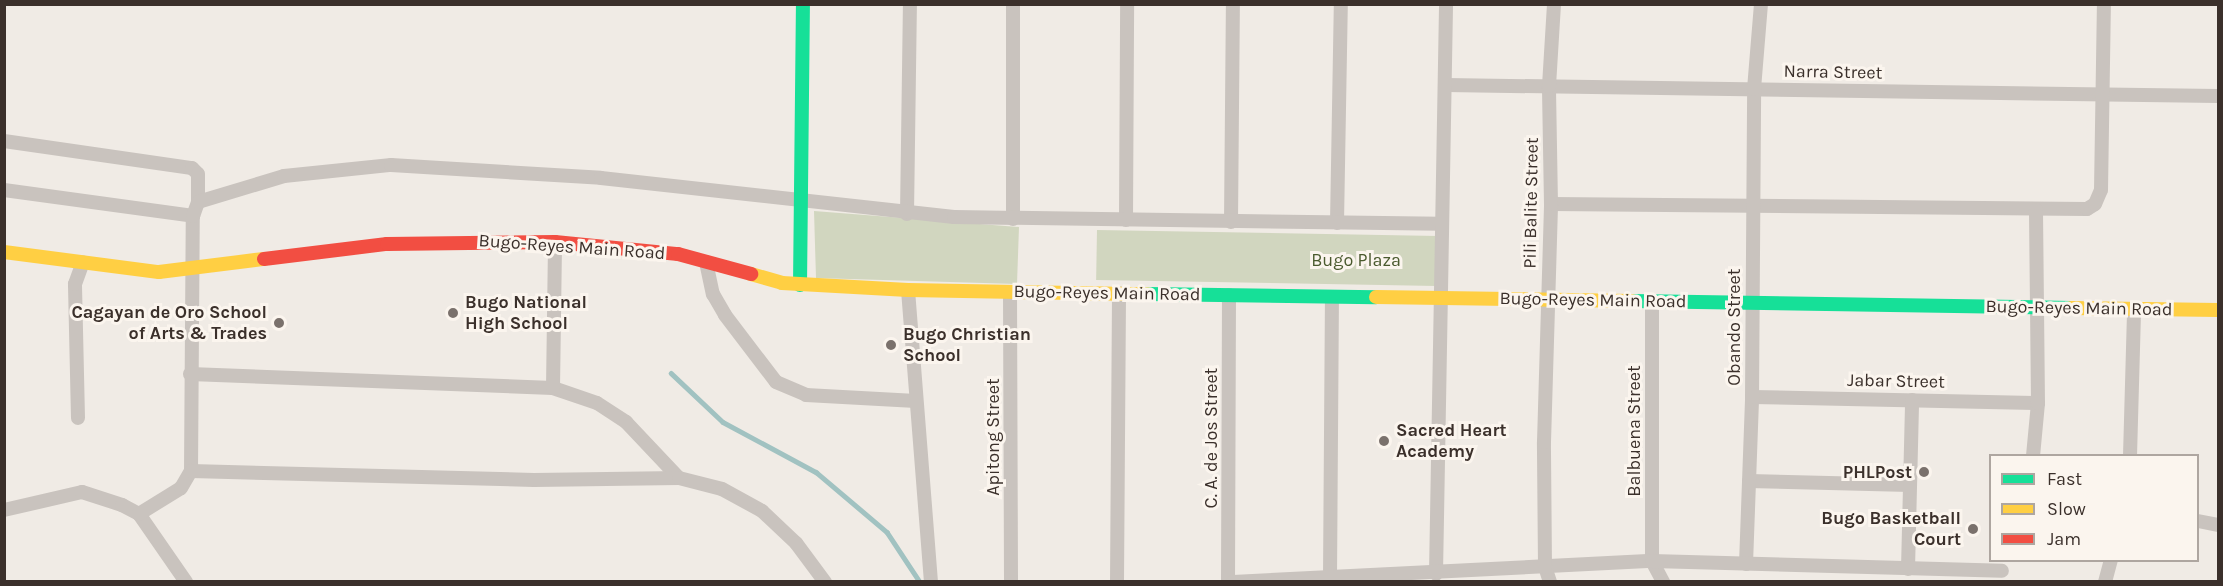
<!DOCTYPE html>
<html>
<head>
<meta charset="utf-8">
<style>
  body { margin:0 }
  #map { position:relative; width:2223px; height:586px; overflow:hidden; background:#f0ebe5; font-family:Karla,sans-serif }
  div>[style] { position:absolute }
  .green>* { inset:0; background:#d1d6bf; transform-origin:0 0 }
  .stream>* { height:4.5px; margin:-2.25px; padding:0 2.25px; transform-origin:2.25px; border-radius:2.25px; background:#a1c2c1 }
  .street>* { height:14px; margin:-7px; padding:0 7px; transform-origin:7px; border-radius:7px; background:#c9c3be }
  .fast>* { height:14px; margin:-7px; padding:0 7px; transform-origin:7px; border-radius:7px; background:#16e098 }
  .slow>* { height:14px; margin:-7px; padding:0 7px; transform-origin:7px; border-radius:7px; background:#ffcf43 }
  .jam>* { height:14px; margin:-7px; padding:0 7px; transform-origin:7px; border-radius:7px; background:#f24e42 }
  .dots>* { width:16px; height:16px; translate:-50% -50%; box-sizing:border-box; border:3px solid #fbf5ee; border-radius:50% }
  span { translate:-50% -50%; white-space:nowrap; text-align:center; line-height:1.15; -webkit-text-stroke:6px #fbf5ee; paint-order:stroke }
  .street-label { font-size:18px; color:#3b302b }
  .park-label { font-size:18px; color:#4a5a2e }
  .poi-label { font-size:18px; color:#3b302b; font-weight:700 }
  .left { translate:0 -50%; text-align:left }
  .right { translate:-100% -50%; text-align:right }
  .frame { position:absolute; inset:0; border:6px solid #3b302b; pointer-events:none }
  .legend { position:absolute; left:1989px; top:454px; width:210px; height:108px; box-sizing:border-box; background:#fbf5ee; border:2px solid #aea6a0; margin:0; padding:8px 10px; list-style:none; font-size:18px; color:#3b302b }
  .legend li { display:flex; align-items:center; gap:12px; height:30px }
  .legend b { width:30px; border:2px solid #aea6a0 }
</style>
</head>
<body>
<div id="map">
  <div class="green">
    <div style="clip-path:polygon(814px 211px,1019px 227px,1017px 284px,816px 278px)"></div>
    <div style="left:1097px;top:230px;width:341px;height:50px;rotate:1deg"></div>
  </div>
  <div class="stream">
    <div style="left:671px;top:373px;width:71px;rotate:43.3deg"></div>
    <div style="left:723px;top:422px;width:106px;rotate:28.3deg"></div>
    <div style="left:816px;top:472px;width:93px;rotate:40.2deg"></div>
    <div style="left:887px;top:532px;width:60px;rotate:56.6deg"></div>
  </div>
  <div class="street">
    <div style="left:1446px;top:85px;width:772px;rotate:0.82deg"></div>
    <div style="left:4px;top:141px;width:190px;rotate:8.2deg"></div>
    <div style="left:192px;top:168px;width:8px;rotate:45deg"></div>
    <div style="left:198px;top:174px;width:28px;rotate:90deg"></div>
    <div style="left:4px;top:190px;width:191px;rotate:7.8deg"></div>
    <div style="left:1551px;top:204px;width:536px;rotate:0.53deg"></div>
    <div style="left:2087px;top:209px;width:9px;rotate:-32deg"></div>
    <div style="left:2095px;top:204px;width:15px;rotate:-67deg"></div>
    <div style="left:2101px;top:190px;width:186px;rotate:-89.1deg"></div>
    <div style="left:907px;top:214px;width:210px;rotate:-89.2deg"></div>
    <div style="left:1013px;top:219px;width:215px;rotate:-90deg"></div>
    <div style="left:1126px;top:220px;width:216px;rotate:-89.7deg"></div>
    <div style="left:1231px;top:222px;width:218px;rotate:-89.5deg"></div>
    <div style="left:1337px;top:223px;width:219px;rotate:-89deg"></div>
    <div style="left:706px;top:262px;width:33px;rotate:78deg"></div>
    <div style="left:713px;top:294px;width:24px;rotate:60deg"></div>
    <div style="left:725px;top:315px;width:84px;rotate:52.7deg"></div>
    <div style="left:776px;top:382px;width:33px;rotate:23deg"></div>
    <div style="left:806px;top:395px;width:110px;rotate:3.1deg"></div>
    <div style="left:908px;top:290px;width:293px;rotate:85.5deg"></div>
    <div style="left:1010px;top:292px;width:290px;rotate:89.8deg"></div>
    <div style="left:1652px;top:301px;width:260px;rotate:90deg"></div>
    <div style="left:1652px;top:561px;width:24px;rotate:62deg"></div>
    <div style="left:190px;top:374px;width:363px;rotate:2.2deg"></div>
    <div style="left:553px;top:388px;width:46px;rotate:18.8deg"></div>
    <div style="left:597px;top:403px;width:35px;rotate:33deg"></div>
    <div style="left:626px;top:422px;width:77px;rotate:46.6deg"></div>
    <div style="left:553px;top:388px;width:146px;rotate:-89.2deg"></div>
    <div style="left:1752px;top:397px;width:286px;rotate:1.2deg"></div>
    <div style="left:78px;top:418px;width:134px;rotate:-91.3deg"></div>
    <div style="left:75px;top:284px;width:23px;rotate:-70deg"></div>
    <div style="left:2033px;top:456px;width:53px;rotate:-84.6deg"></div>
    <div style="left:2038px;top:403px;width:193px;rotate:-90.6deg"></div>
    <div style="left:2130px;top:456px;width:147px;rotate:-88.4deg"></div>
    <div style="left:191px;top:471px;width:255px;rotate:-89.6deg"></div>
    <div style="left:193px;top:216px;width:15px;rotate:-70deg"></div>
    <div style="left:198px;top:202px;width:90px;rotate:-16.8deg"></div>
    <div style="left:284px;top:176px;width:108px;rotate:-5.9deg"></div>
    <div style="left:391px;top:165px;width:210px;rotate:3.5deg"></div>
    <div style="left:601px;top:178px;width:355px;rotate:6.3deg"></div>
    <div style="left:954px;top:217px;width:486px;rotate:0.8deg"></div>
    <div style="left:1749px;top:481px;width:161px;rotate:1.4deg"></div>
    <div style="left:4px;top:510px;width:80px;rotate:-13deg"></div>
    <div style="left:82px;top:492px;width:42px;rotate:18deg"></div>
    <div style="left:122px;top:505px;width:19px;rotate:28deg"></div>
    <div style="left:139px;top:514px;width:83px;rotate:55.3deg"></div>
    <div style="left:139px;top:514px;width:49px;rotate:-31.8deg"></div>
    <div style="left:181px;top:488px;width:20px;rotate:-60deg"></div>
    <div style="left:191px;top:471px;width:343px;rotate:1.5deg"></div>
    <div style="left:534px;top:480px;width:145px;rotate:-0.8deg"></div>
    <div style="left:679px;top:478px;width:44px;rotate:14.3deg"></div>
    <div style="left:722px;top:489px;width:46px;rotate:28.8deg"></div>
    <div style="left:762px;top:511px;width:47px;rotate:43.3deg"></div>
    <div style="left:796px;top:543px;width:49px;rotate:53.4deg"></div>
    <div style="left:2198px;top:521px;width:20px;rotate:11deg"></div>
    <div style="left:1746px;top:564px;width:167px;rotate:-87.9deg"></div>
    <div style="left:1752px;top:397px;width:308px;rotate:-89.6deg"></div>
    <div style="left:1754px;top:89px;width:85px;rotate:-85.3deg"></div>
    <div style="left:1908px;top:569px;width:169px;rotate:-88.6deg"></div>
    <div style="left:1436px;top:574px;width:570px;rotate:-88.99deg"></div>
    <div style="left:1330px;top:578px;width:281px;rotate:-89.6deg"></div>
    <div style="left:1117px;top:582px;width:289px;rotate:-89.6deg"></div>
    <div style="left:1228px;top:582px;width:287px;rotate:-89.8deg"></div>
    <div style="left:1233px;top:582px;width:420px;rotate:-2.9deg"></div>
    <div style="left:1652px;top:561px;width:350px;rotate:1.6deg"></div>
    <div style="left:1550px;top:582px;width:16px;rotate:-108deg"></div>
    <div style="left:1545px;top:567px;width:125px;rotate:-90.5deg"></div>
    <div style="left:1544px;top:442px;width:238px;rotate:-88.3deg"></div>
    <div style="left:1551px;top:204px;width:118px;rotate:-91deg"></div>
    <div style="left:1549px;top:86px;width:82px;rotate:-86.5deg"></div>
    <div style="left:2105px;top:582px;width:23px;rotate:-75deg"></div>
  </div>
  <div class="fast">
    <div style="left:800px;top:285px;width:281px;rotate:-89.4deg"></div>
    <div style="left:1148px;top:294px;width:228px;rotate:0.8deg"></div>
    <div style="left:1632px;top:301px;width:439px;rotate:0.9deg"></div>
  </div>
  <div class="slow">
    <div style="left:4px;top:252px;width:156px;rotate:7.4deg"></div>
    <div style="left:159px;top:272px;width:106px;rotate:-7.1deg"></div>
    <div style="left:751px;top:274px;width:32px;rotate:16deg"></div>
    <div style="left:782px;top:283px;width:126px;rotate:3.2deg"></div>
    <div style="left:908px;top:290px;width:240px;rotate:1deg"></div>
    <div style="left:1376px;top:297px;width:256px;rotate:0.9deg"></div>
    <div style="left:2071px;top:308px;width:147px;rotate:0.8deg"></div>
  </div>
  <div class="jam">
    <div style="left:264px;top:259px;width:124px;rotate:-7deg"></div>
    <div style="left:387px;top:244px;width:168px;rotate:-0.7deg"></div>
    <div style="left:555px;top:242px;width:124px;rotate:5.6deg"></div>
    <div style="left:678px;top:254px;width:76px;rotate:15.3deg"></div>
  </div>
  <div class="dots">
    <div style="left:453px;top:313px;background:#7a716c"></div>
    <div style="left:279px;top:323px;background:#7a716c"></div>
    <div style="left:891px;top:345px;background:#7a716c"></div>
    <div style="left:1384px;top:441px;background:#7a716c"></div>
    <div style="left:1924px;top:472px;background:#7a716c"></div>
    <div style="left:1973px;top:529px;background:#7a716c"></div>
  </div>
  <div class="street-label">
    <span style="left:1833px;top:72px;rotate:1deg">Narra Street</span>
    <span style="left:1531px;top:203px;rotate:-89deg">Pili Balite Street</span>
    <span style="left:572px;top:247px;rotate:4deg">Bugo-Reyes Main Road</span>
    <span style="left:1107px;top:293px;rotate:1deg">Bugo-Reyes Main Road</span>
    <span style="left:1593px;top:300px;rotate:1deg">Bugo-Reyes Main Road</span>
    <span style="left:2079px;top:308px;rotate:1deg">Bugo-Reyes Main Road</span>
    <span style="left:1734px;top:327px;rotate:-90deg">Obando Street</span>
    <span style="left:1896px;top:381px;rotate:1deg">Jabar Street</span>
    <span style="left:1634px;top:431px;rotate:-90deg">Balbuena Street</span>
    <span style="left:993px;top:437px;rotate:-90deg">Apitong Street</span>
    <span style="left:1211px;top:438px;rotate:-90deg">C. A. de Jos Street</span>
  </div>
  <div class="park-label">
    <span style="left:1356px;top:260px">Bugo Plaza</span>
  </div>
  <div class="poi-label">
    <span class="left" style="left:465px;top:313px">Bugo National<br>High School</span>
    <span class="right" style="left:267px;top:323px">Cagayan de Oro School<br>of Arts &amp; Trades</span>
    <span class="left" style="left:903px;top:345px">Bugo Christian<br>School</span>
    <span class="left" style="left:1396px;top:441px">Sacred Heart<br>Academy</span>
    <span class="right" style="left:1912px;top:472px">PHLPost</span>
    <span class="right" style="left:1961px;top:529px">Bugo Basketball<br>Court</span>
  </div>
  <div class="frame"></div>
  <ul class="legend">
  <li><b style="height:8px;background:#16e098"></b>Fast</li>
  <li><b style="height:8px;background:#ffcf43"></b>Slow</li>
  <li><b style="height:8px;background:#f24e42"></b>Jam</li>
  </ul>
</div>
</body>
</html>
